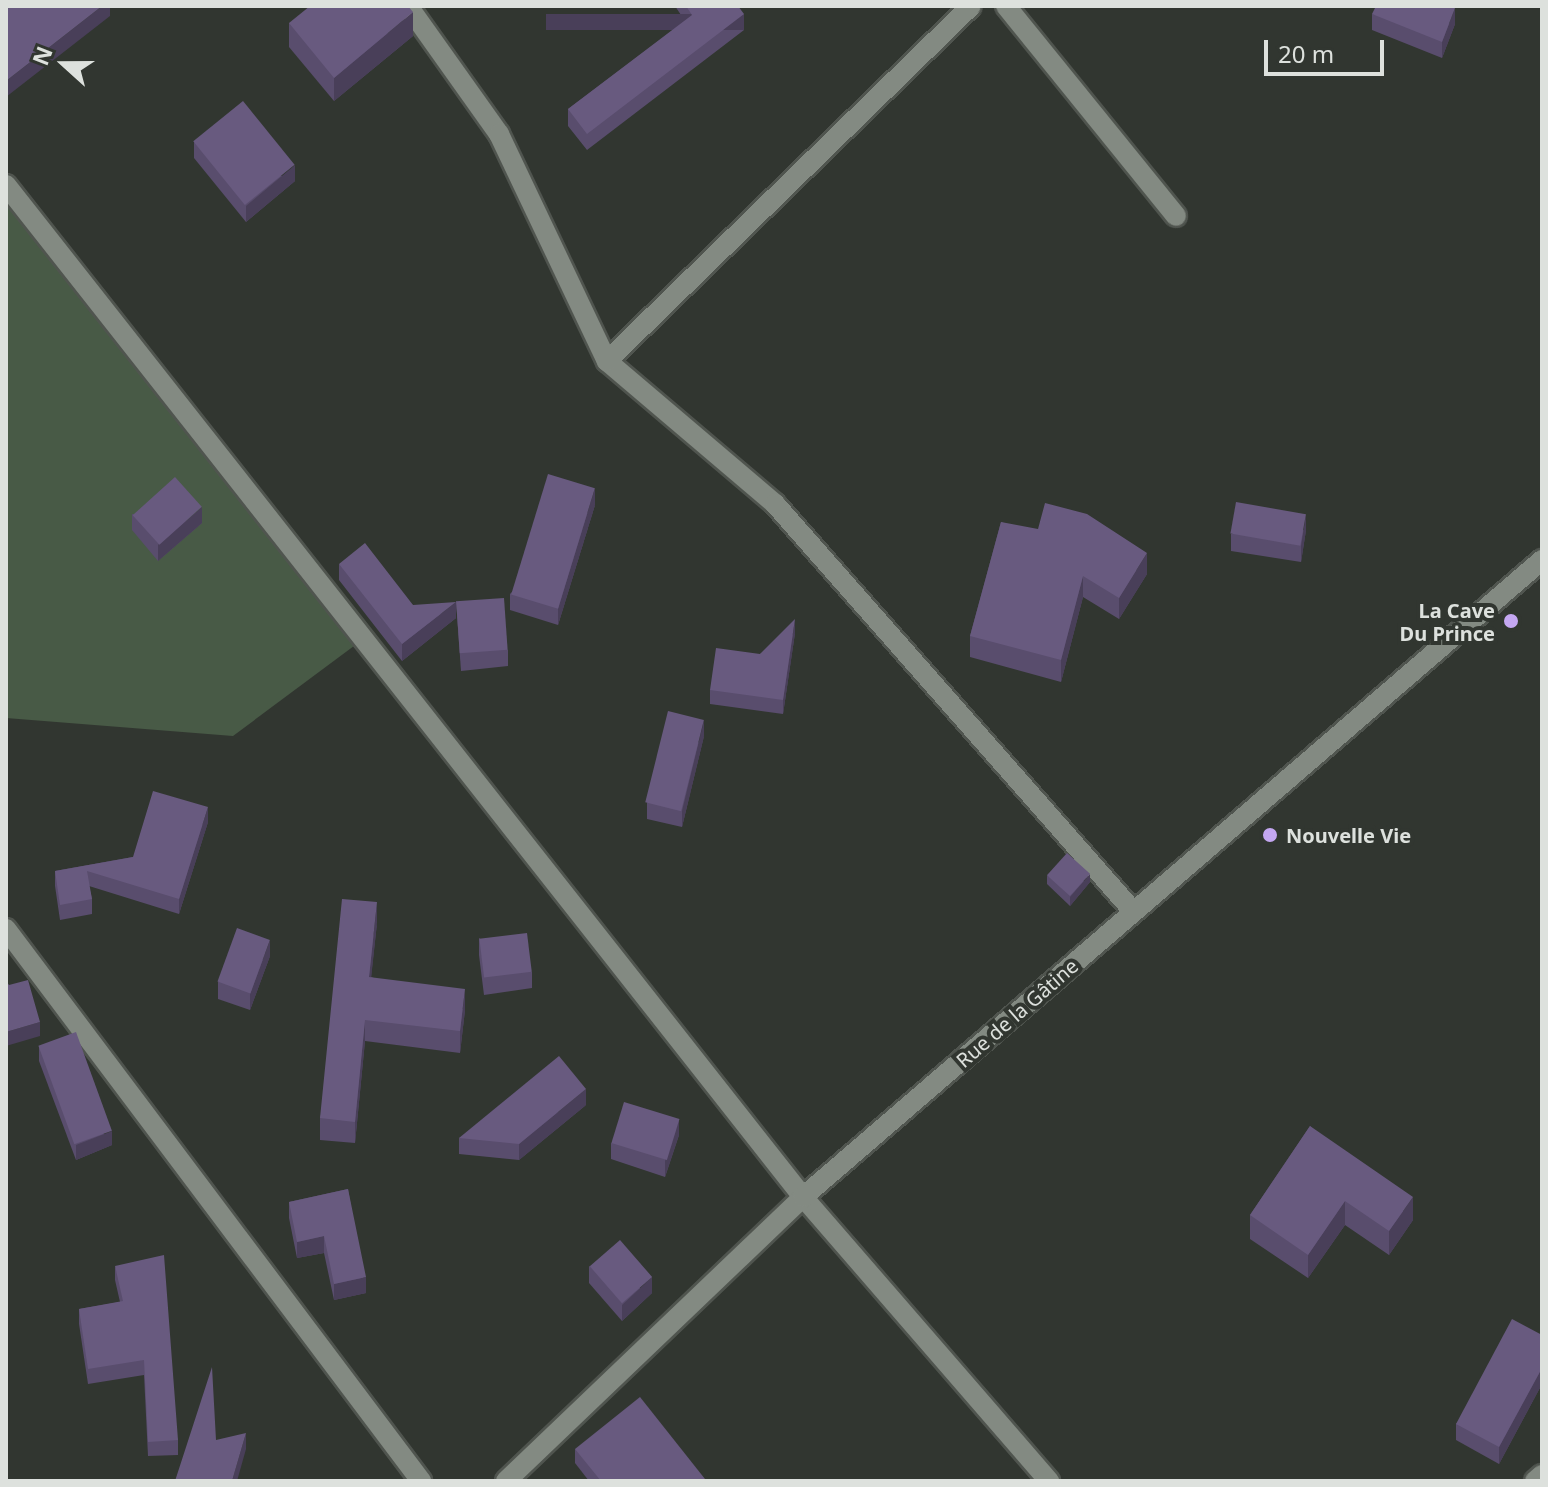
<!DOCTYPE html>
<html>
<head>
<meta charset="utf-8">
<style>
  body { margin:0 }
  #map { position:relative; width:1548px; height:1487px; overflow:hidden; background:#313630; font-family:"Noto Sans",sans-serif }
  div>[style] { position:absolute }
  .green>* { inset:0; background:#485a46 }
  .roads { filter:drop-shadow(2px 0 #50554f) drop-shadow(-2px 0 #50554f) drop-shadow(0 2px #50554f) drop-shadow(0 -2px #50554f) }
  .street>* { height:20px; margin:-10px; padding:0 10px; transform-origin:10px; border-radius:10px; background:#838a82 }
  .wall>* { inset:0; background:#594d6d }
  .shaded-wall>* { inset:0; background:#493f59; transform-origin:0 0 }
  .building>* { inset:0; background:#685a7f; transform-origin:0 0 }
  .dots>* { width:22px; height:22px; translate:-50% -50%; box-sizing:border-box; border:4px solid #313630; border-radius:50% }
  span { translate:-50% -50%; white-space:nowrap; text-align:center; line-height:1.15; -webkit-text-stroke:8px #313630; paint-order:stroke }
  .poi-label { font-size:20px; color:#dde1dd; font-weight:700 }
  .right { translate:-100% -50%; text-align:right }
  .left { translate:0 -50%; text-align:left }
  .street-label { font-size:20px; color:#dde1dd }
  .frame { position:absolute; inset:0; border:8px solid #dde1dd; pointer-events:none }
  .north { position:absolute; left:24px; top:24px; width:80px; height:80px; -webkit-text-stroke:6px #313630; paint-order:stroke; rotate:291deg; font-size:22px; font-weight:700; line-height:32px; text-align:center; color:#dde1dd }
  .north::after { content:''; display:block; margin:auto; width:28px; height:36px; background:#dde1dd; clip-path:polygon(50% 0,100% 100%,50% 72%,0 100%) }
  .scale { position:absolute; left:1264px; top:40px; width:120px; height:36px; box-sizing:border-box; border:4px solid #dde1dd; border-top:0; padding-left:10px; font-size:24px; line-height:28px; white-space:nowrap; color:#dde1dd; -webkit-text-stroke:6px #313630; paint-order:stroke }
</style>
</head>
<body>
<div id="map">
  <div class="green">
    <div style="clip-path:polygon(6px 184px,362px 640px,233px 736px,6px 718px)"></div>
  </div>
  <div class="roads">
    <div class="street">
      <div style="left:408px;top:6px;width:157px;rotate:54.6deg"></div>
      <div style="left:499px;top:134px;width:251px;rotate:64.6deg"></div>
      <div style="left:607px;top:361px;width:221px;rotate:40.4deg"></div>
      <div style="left:775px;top:504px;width:543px;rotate:48.66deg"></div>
      <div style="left:1006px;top:6px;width:270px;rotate:51deg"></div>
      <div style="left:6px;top:185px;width:1288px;rotate:51.78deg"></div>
      <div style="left:803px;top:1197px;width:376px;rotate:49.1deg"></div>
      <div style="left:607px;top:361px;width:508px;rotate:-44.28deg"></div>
      <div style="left:6px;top:929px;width:691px;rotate:53.06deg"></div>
      <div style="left:506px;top:1481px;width:411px;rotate:-43.7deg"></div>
      <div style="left:803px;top:1197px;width:976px;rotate:-40.76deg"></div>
      <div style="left:1535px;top:1481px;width:9px;rotate:-41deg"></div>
    </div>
  </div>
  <div class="wall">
    <div style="clip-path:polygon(675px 6px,738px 6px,744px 30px,587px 150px,568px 126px,568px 109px,685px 21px)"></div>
    <div style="clip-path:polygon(1372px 14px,1455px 24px,1442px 58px,1372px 30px)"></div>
    <div style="clip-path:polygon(289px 23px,413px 36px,334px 101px,289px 47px)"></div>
    <div style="clip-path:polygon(194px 142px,295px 181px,246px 222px,194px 158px)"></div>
    <div style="clip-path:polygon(595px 505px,558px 625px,510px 610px,510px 594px)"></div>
    <div style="clip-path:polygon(132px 514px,202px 523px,158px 561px,132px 530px)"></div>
    <div style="clip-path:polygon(1001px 522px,1147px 574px,1119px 619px,1083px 597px,1061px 682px,970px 657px,970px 636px)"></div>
    <div style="clip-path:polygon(1306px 530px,1301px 562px,1231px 551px,1231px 534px)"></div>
    <div style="clip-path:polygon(339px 564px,413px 605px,456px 618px,402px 661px,339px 580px)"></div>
    <div style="clip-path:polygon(456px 601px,508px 650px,508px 666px,461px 671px)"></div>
    <div style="clip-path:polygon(795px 633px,783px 714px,710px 704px,710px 690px,760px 654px)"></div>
    <div style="clip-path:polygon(704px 736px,682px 827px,647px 819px,647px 803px)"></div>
    <div style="clip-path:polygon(208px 822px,179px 914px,89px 886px,92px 899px,92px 914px,60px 920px,55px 886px,55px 871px,133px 857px)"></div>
    <div style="clip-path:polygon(1047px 876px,1090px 882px,1070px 906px,1047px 884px)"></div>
    <div style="clip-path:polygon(377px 923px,371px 977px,465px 1010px,460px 1053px,365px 1041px,355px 1143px,320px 1140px,320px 1118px)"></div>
    <div style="clip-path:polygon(479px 938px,532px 972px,532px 988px,484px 995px,479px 955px)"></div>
    <div style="clip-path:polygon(270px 956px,250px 1010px,218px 999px,218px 982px)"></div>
    <div style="clip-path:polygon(39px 1046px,112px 1145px,76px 1160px,39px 1061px)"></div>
    <div style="clip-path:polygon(586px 1105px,519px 1160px,459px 1154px,459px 1138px)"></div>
    <div style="clip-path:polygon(1310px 1126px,1413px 1220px,1389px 1255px,1345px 1225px,1308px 1278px,1250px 1239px,1250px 1215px)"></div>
    <div style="clip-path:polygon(679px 1135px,665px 1177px,611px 1159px,611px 1143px)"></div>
    <div style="clip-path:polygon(348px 1189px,366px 1293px,334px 1300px,324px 1253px,297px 1258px,289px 1218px,289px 1202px)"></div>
    <div style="clip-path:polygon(115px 1266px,178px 1440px,178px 1455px,148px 1456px,144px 1375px,88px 1384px,79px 1324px,79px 1309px,120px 1302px,115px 1280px)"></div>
    <div style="clip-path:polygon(589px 1266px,652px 1293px,622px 1321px,589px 1283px)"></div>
    <div style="clip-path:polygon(1542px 1335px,1542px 1384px,1499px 1464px,1456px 1440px,1456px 1424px)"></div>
    <div style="clip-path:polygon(575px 1449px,705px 1481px,589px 1481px,575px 1463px)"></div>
  </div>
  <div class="shaded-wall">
    <div style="clip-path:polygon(102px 6px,110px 6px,110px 16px,6px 97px,6px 81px)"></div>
    <div style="clip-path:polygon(1455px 8px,1455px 24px,1442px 58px,1442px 42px)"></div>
    <div style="clip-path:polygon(413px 12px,413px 36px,334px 101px,334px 78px)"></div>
    <div style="left:744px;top:14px;width:16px;height:198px;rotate:90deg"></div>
    <div style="clip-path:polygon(295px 165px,295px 181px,246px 222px,246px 206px)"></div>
    <div style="clip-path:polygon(595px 488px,595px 505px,558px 625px,558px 609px)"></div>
    <div style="clip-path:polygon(202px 507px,202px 523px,158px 561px,158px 545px)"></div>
    <div style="clip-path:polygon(1306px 514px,1306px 530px,1301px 562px,1301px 546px)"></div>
    <div style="clip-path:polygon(1147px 553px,1147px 574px,1119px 619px,1119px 598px)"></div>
    <div style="clip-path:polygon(1083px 576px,1083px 597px,1061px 682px,1061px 660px)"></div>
    <div style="clip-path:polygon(456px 602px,456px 618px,402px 661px,402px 644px)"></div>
    <div style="clip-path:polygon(795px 619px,795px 633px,783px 714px,783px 700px)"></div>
    <div style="clip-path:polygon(704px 720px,704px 736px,682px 827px,682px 811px)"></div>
    <div style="clip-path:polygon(208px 807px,208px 822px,179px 914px,179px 899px)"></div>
    <div style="clip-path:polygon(1090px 874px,1090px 882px,1070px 906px,1070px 897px)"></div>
    <div style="clip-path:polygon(377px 902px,377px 923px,369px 998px,369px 977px)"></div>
    <div style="clip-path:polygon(270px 940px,270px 956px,250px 1010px,250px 994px)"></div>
    <div style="clip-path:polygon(465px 989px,465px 1010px,460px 1053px,460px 1031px)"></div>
    <div style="clip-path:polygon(365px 1020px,365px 1041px,355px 1143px,355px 1122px)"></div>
    <div style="clip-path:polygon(40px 1022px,40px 1036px,6px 1046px,6px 1032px)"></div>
    <div style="clip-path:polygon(586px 1089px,586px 1105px,519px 1160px,519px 1144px)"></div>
    <div style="clip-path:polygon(679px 1119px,679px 1135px,665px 1177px,665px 1161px)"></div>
    <div style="clip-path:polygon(112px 1131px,112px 1145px,76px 1160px,76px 1145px)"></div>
    <div style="clip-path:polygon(1413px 1197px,1413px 1220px,1389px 1255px,1389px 1231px)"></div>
    <div style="clip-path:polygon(1345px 1201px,1345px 1225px,1308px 1278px,1308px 1255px)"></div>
    <div style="clip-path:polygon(324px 1236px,324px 1253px,297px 1258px,297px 1242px)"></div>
    <div style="clip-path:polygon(366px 1277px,366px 1293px,334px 1300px,334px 1284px)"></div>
    <div style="clip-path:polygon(652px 1277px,652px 1293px,622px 1321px,622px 1305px)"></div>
    <div style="clip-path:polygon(1542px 1368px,1542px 1384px,1499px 1464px,1499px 1447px)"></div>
    <div style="clip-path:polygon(246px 1433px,246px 1449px,237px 1481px,232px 1481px)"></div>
  </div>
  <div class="building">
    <div style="clip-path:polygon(6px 6px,45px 7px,102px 6px,6px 81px)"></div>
    <div style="clip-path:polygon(310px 6px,408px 6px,413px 12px,334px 78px,289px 23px)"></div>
    <div style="clip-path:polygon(686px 6px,738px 6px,744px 14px,587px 134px,568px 109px,692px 15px)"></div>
    <div style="clip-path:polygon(1376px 6px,1450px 6px,1455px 8px,1442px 42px,1372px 14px)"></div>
    <div style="left:243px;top:101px;width:82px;height:64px;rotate:51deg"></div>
    <div style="left:548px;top:474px;width:49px;height:126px;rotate:17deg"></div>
    <div style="left:175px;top:477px;width:40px;height:57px;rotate:48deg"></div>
    <div style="left:1236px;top:502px;width:71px;height:32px;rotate:10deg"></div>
    <div style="clip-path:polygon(1045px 503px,1087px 514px,1147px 553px,1119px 598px,1083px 576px,1061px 660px,970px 636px,1001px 522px,1038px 529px)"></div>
    <div style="clip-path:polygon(365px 543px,413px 605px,456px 602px,402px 644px,339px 564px)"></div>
    <div style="left:504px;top:598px;width:52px;height:48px;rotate:86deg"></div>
    <div style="clip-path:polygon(795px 619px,783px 700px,710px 690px,716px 648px,760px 654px)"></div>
    <div style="left:668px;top:711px;width:37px;height:94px;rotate:14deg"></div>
    <div style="clip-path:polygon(153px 791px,208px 807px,179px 899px,87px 871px,92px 899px,60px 905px,55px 871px,133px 857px)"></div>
    <div style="left:1067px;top:853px;width:31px;height:30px;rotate:42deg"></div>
    <div style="clip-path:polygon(342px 899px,377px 902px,369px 977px,465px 989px,460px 1031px,365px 1020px,355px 1122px,320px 1118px)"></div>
    <div style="left:237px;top:928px;width:35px;height:57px;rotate:20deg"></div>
    <div style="left:527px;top:933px;width:39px;height:48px;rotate:83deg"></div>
    <div style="clip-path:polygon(28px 980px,40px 1022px,6px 1032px,6px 981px,9px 985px)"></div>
    <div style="left:76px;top:1032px;width:105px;height:40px;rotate:70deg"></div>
    <div style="clip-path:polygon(559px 1056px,586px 1089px,519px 1144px,459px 1138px)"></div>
    <div style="left:624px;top:1102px;width:58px;height:43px;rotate:17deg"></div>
    <div style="clip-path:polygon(1310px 1126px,1413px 1197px,1389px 1231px,1345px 1201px,1308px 1255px,1250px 1215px)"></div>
    <div style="clip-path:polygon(348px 1189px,366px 1277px,334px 1284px,324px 1236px,297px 1242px,289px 1202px)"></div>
    <div style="left:620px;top:1240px;width:49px;height:40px;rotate:49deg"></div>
    <div style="clip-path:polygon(164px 1255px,178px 1440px,148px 1442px,144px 1360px,88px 1369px,79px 1309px,123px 1301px,115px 1266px)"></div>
    <div style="clip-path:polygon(1512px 1319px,1542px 1335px,1542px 1368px,1499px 1447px,1456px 1424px)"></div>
    <div style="clip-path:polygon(212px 1367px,216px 1440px,246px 1433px,232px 1481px,175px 1481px)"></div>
    <div style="clip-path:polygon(640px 1397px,705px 1479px,703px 1481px,601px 1481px,575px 1449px)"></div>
  </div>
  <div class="dots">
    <div style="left:1511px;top:621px;background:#c4a7f1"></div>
    <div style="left:1270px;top:835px;background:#c4a7f1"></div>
  </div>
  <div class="poi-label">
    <span class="right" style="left:1495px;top:622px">La Cave<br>Du Prince</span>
    <span class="left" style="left:1286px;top:835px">Nouvelle Vie</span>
  </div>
  <div class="street-label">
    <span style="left:1017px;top:1013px;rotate:-41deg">Rue de la Gâtine</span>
  </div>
  <div class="frame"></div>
  <div class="north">N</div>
  <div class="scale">20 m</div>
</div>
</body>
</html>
